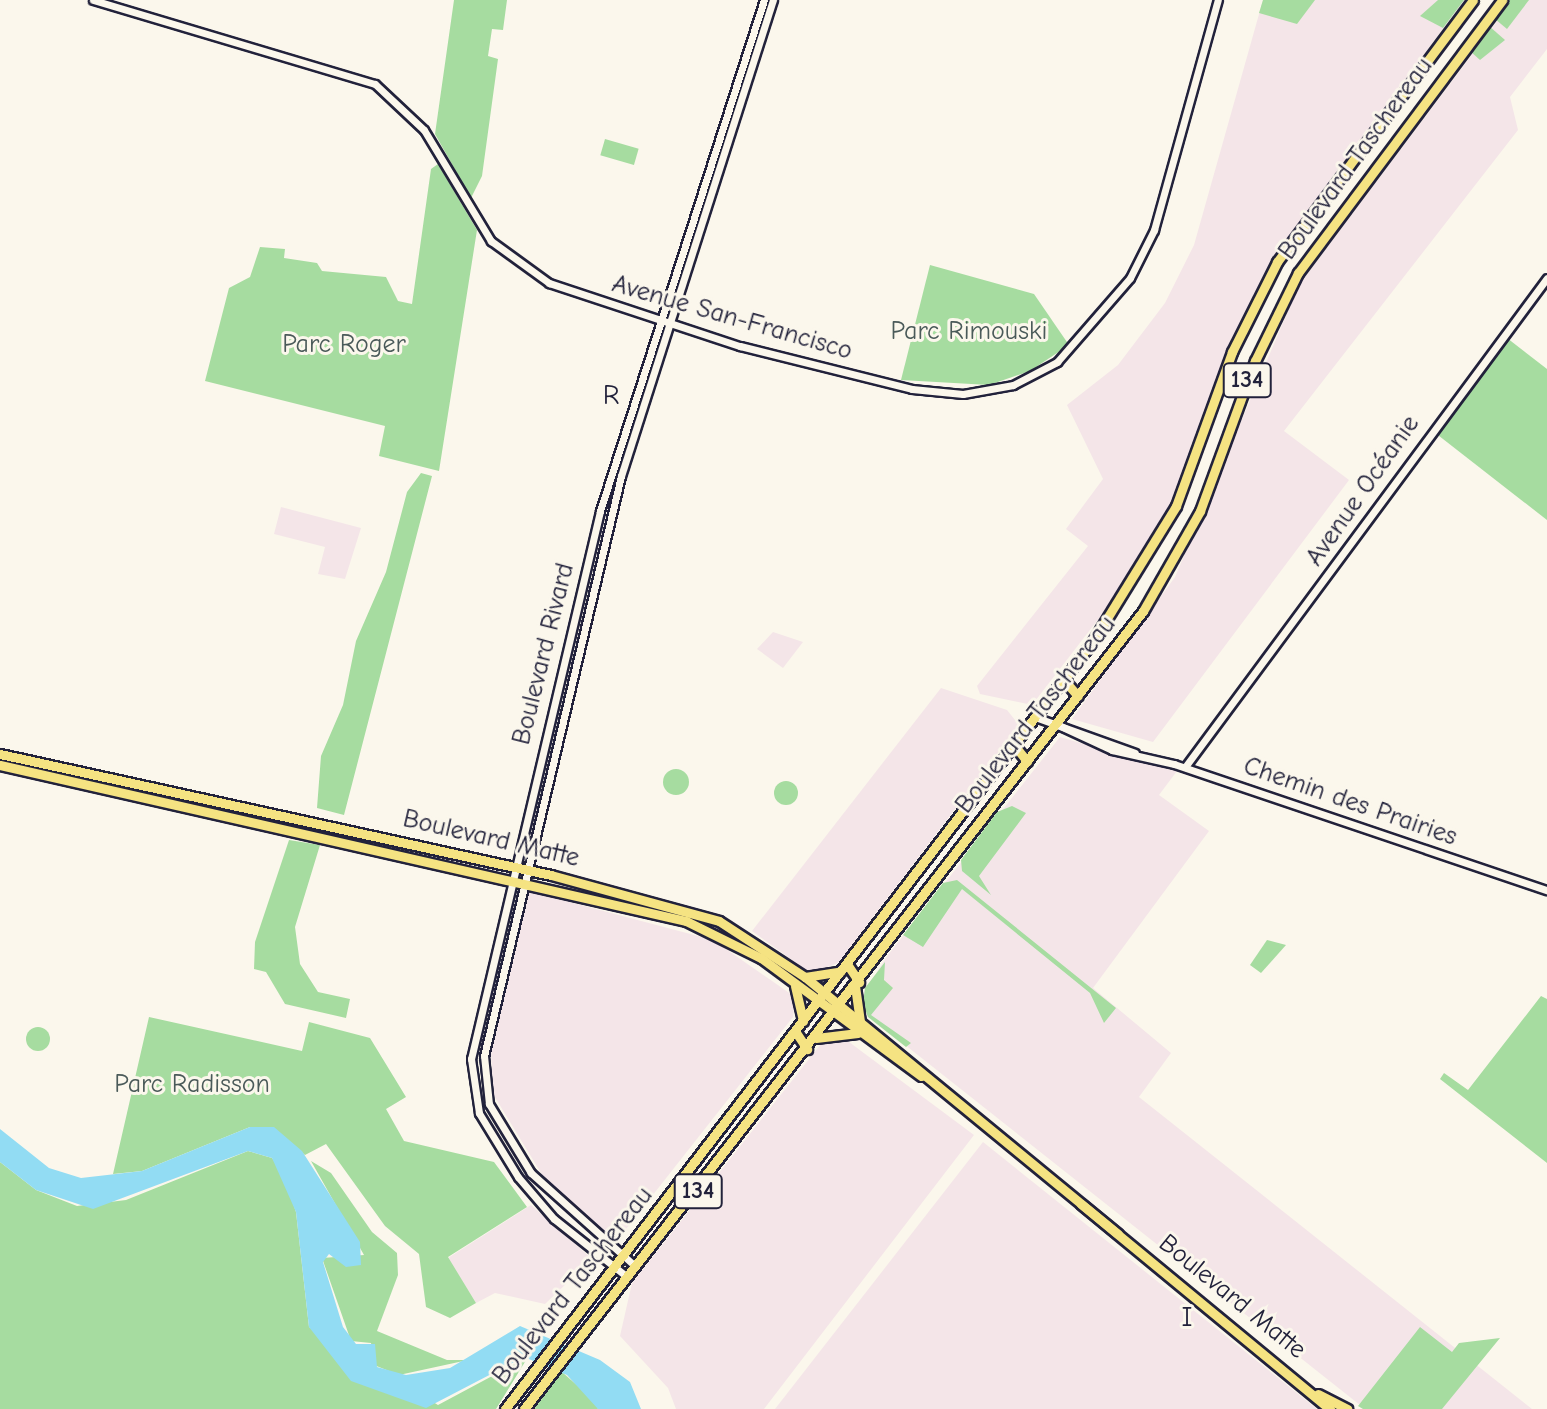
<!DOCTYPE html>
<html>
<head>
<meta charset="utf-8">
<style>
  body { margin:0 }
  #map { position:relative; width:1547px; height:1409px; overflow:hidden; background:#fbf7ec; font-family:"Comic Neue",sans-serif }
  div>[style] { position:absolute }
  .built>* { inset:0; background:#f4e5e8 }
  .green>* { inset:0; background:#a6dca0; transform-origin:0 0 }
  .round { border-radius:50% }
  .water>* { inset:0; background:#92dcf3 }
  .roads { filter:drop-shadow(2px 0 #22223b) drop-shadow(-2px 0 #22223b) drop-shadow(0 2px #22223b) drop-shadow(0 -2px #22223b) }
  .minor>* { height:7px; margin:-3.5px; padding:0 3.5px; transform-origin:3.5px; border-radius:3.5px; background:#fbf7ec }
  .major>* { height:9px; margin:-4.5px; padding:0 4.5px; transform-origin:4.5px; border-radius:4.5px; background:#f5e382 }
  span { translate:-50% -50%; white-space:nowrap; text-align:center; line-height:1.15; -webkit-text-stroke:6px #fbf7ec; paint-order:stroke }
  .shield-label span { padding:2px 6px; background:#fbf7ec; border:2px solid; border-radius:6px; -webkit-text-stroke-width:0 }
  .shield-label { font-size:24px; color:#22223b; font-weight:700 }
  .street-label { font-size:26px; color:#22223b }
  .park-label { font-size:26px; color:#4a5a59 }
  .neighbourhood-label { font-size:28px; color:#22223b; letter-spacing:2px }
</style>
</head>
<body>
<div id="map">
  <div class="built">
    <div style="clip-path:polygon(1263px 0,1464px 0,1270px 262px,1225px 354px,1171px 502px,1120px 591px,1032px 705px,980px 694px,977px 686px,1088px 546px,1066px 529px,1103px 479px,1067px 405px,1118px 365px,1165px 303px,1194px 245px)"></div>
    <div style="clip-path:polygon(1513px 0,1547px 0,1547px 49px,1510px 97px,1518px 130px,1284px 431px,1349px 480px,1153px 742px,1072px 719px,1175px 577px,1299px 285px)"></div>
    <div style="clip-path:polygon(281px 507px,361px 528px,345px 579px,318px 574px,325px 547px,274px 534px)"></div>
    <div style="clip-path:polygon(773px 632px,803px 642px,783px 668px,757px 649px)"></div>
    <div style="clip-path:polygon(941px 688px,1007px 710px,1019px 725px,838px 963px,810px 973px,752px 931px)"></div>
    <div style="clip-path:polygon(1060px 737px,1177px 771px,1159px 795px,1209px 831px,1093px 988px,1171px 1053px,1139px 1097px,1532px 1409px,1365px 1409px,866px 1014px,863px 993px,888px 955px)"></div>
    <div style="clip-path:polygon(528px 891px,713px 940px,795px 997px,793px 1017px,615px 1243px,552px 1191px,493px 1094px,491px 1050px)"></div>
    <div style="clip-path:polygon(845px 1039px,974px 1135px,764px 1409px,676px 1409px,668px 1388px,620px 1336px,632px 1283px,821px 1044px)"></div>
    <div style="clip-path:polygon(983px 1142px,1287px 1385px,1317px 1409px,775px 1409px)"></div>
    <div style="clip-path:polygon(531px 1205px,592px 1259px,545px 1304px,495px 1293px,476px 1303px,448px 1258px)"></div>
  </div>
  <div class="green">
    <div style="clip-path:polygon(454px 0,507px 0,503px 30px,492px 29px,488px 56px,498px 59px,482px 176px,471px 198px,435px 134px)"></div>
    <div style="clip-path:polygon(1263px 0,1315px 0,1297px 24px,1259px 13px)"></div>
    <div style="clip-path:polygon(1438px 0,1464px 0,1443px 28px,1420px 16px)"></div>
    <div style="clip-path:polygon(1509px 0,1529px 0,1507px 29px,1495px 19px)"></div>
    <div style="clip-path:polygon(1489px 26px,1505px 40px,1480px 60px,1470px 51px)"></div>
    <div style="left:605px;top:139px;width:35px;height:17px;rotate:16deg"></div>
    <div style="clip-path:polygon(438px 164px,477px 230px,439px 471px,379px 456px,385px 426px,205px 381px,229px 288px,250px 277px,260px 247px,285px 249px,284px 258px,317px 263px,322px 271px,386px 277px,398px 301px,412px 304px,431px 169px)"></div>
    <div style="clip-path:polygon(930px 265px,1034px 294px,1069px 345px,1030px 371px,989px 385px,901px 380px)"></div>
    <div style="clip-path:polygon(1507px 338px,1547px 369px,1547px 520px,1434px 432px)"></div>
    <div style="clip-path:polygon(421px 473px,432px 476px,344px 815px,317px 808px,321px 756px,343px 705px,356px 641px,386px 572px,407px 492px)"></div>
    <div class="round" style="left:663px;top:769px;width:26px;height:26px"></div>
    <div class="round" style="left:774px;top:781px;width:24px;height:24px"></div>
    <div style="clip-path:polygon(1012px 806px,1026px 813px,979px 876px,991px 895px,962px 871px,961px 860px,997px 812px)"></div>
    <div style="clip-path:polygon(289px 840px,320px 845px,295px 927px,300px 964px,318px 992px,350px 999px,346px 1018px,285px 1004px,266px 972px,254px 969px,255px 942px)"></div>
    <div style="clip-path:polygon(957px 880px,1116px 1008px,1104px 1023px,1090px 993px,962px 889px,923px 947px,903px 935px,943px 883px)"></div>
    <div style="clip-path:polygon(1267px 940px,1286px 945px,1261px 973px,1250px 965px)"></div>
    <div style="clip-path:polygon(885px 962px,884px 980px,893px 988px,871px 1015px,911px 1043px,906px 1047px,868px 1017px,863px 1004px,865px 988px)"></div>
    <div style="clip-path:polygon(1541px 996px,1547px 999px,1547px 1163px,1440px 1079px,1444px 1073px,1468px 1090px)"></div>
    <div style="clip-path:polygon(149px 1017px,302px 1051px,309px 1022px,370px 1038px,406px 1097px,386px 1109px,404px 1141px,494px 1162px,527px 1207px,448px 1257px,476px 1303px,450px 1318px,426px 1307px,419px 1254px,385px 1226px,326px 1144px,305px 1155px,272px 1128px,250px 1127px,142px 1171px,113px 1174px)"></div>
    <div class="round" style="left:26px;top:1027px;width:24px;height:24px"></div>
    <div style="clip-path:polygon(248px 1151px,272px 1158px,283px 1173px,296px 1212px,309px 1327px,438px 1405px,528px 1357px,496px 1409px,0 1409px,0 1162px,36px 1190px,77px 1206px,126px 1200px)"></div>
    <div style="clip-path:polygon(311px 1161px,331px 1173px,372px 1232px,397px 1253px,398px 1275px,377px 1331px,447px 1360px,468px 1360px,399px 1375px,374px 1365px,371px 1343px,351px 1341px,322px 1258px,364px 1255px)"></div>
    <div style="clip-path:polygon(1420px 1327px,1452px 1352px,1459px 1343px,1500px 1338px,1442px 1409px,1363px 1409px,1358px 1406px)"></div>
    <div style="clip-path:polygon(562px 1372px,595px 1401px,598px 1409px,534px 1409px)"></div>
  </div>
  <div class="water">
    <div style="clip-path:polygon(250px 1127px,274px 1127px,302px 1151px,360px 1242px,361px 1265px,346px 1267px,329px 1254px,323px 1262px,343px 1327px,356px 1344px,375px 1344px,377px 1367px,406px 1375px,450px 1368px,520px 1326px,600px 1360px,630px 1382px,641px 1409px,598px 1409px,567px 1375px,524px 1357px,426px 1408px,351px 1381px,309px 1327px,296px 1212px,272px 1158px,248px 1151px,93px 1209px,36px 1190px,0 1162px,0 1129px,49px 1168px,81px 1178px,142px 1171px)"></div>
  </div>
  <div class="roads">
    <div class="minor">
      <div style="left:93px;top:0;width:294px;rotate:16.6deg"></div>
      <div style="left:375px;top:84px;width:67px;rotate:43.2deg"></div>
      <div style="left:424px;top:130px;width:130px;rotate:58.9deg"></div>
      <div style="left:491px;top:241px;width:72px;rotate:35.9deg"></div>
      <div style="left:549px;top:283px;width:201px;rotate:18.3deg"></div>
      <div style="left:740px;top:346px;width:177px;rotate:14deg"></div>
      <div style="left:912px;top:389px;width:51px;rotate:5.6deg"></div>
      <div style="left:963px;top:394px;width:51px;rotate:-10.2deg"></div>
      <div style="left:1013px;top:385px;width:50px;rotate:-27.6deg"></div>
      <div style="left:1057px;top:362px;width:111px;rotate:-49deg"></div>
      <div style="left:1130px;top:278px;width:54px;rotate:-63.4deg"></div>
      <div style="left:1154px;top:230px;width:239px;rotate:-74.5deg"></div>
      <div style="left:1035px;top:717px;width:106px;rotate:19.8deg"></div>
      <div style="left:1056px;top:724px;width:62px;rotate:24.9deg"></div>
      <div style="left:1112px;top:750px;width:64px;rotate:12.7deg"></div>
      <div style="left:1174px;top:764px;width:394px;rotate:18.7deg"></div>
      <div style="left:1185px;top:767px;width:608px;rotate:-53.49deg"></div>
      <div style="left:635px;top:1266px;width:140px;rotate:-138.2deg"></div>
      <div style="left:531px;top:1173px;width:81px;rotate:-121.3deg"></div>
      <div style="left:489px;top:1104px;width:48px;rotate:-95.9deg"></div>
      <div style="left:484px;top:1056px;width:596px;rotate:-76.71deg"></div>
      <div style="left:621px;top:476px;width:500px;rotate:-72.3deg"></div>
      <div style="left:626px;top:1276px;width:92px;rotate:-141.6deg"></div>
      <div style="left:554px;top:1219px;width:55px;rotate:-130.6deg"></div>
      <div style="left:518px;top:1177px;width:75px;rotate:-121.4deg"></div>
      <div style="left:479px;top:1113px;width:55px;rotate:-98.4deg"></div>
      <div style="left:471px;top:1059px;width:563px;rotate:-76.75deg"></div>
      <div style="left:600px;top:511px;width:537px;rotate:-72.21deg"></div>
    </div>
    <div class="major">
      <div style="left:1064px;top:680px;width:21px;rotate:49deg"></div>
      <div style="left:1014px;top:745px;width:21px;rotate:51deg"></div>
      <div style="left:0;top:754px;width:564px;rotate:12.39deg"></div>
      <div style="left:551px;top:875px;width:174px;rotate:15.3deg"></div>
      <div style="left:719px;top:921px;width:103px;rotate:33.1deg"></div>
      <div style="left:805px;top:977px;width:405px;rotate:39.4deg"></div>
      <div style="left:0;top:765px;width:704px;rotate:12.81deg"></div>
      <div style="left:686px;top:921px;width:84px;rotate:26.3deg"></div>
      <div style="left:761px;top:958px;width:199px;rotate:36.4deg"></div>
      <div style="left:847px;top:964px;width:22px;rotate:56deg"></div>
      <div style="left:805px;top:977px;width:36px;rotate:-9deg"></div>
      <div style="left:795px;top:986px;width:36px;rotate:77deg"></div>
      <div style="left:855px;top:986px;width:35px;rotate:82deg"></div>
      <div style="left:795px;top:1031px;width:22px;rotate:56deg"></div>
      <div style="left:816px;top:1038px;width:42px;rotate:-6.8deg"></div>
      <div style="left:1081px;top:1204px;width:323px;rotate:39.5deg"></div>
      <div style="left:1318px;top:1394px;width:33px;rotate:27deg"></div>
      <div style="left:505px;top:1409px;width:967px;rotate:-52.56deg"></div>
      <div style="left:1093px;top:641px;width:158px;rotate:-58.4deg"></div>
      <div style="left:1176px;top:506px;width:164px;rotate:-70deg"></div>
      <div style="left:1232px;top:352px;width:101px;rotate:-63.4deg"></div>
      <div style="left:1277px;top:262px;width:327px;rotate:-53.2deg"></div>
      <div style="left:524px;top:1409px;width:1010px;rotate:-52.2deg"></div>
      <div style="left:1143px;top:611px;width:115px;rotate:-60.3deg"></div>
      <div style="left:1200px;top:511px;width:160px;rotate:-69.9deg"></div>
      <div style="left:1255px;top:361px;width:98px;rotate:-64deg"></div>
      <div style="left:1298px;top:273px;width:341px;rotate:-53.2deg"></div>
    </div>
  </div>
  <div class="shield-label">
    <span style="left:1247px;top:380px">134</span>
    <span style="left:698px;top:1191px">134</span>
  </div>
  <div class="street-label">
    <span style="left:1356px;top:159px;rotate:-54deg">Boulevard Taschereau</span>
    <span style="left:732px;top:318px;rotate:16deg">Avenue San-Francisco</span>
    <span style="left:1363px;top:491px;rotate:-55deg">Avenue Océanie</span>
    <span style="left:544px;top:654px;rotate:-76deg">Boulevard Rivard</span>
    <span style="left:1036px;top:715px;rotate:-52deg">Boulevard Taschereau</span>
    <span style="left:1350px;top:802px;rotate:19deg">Chemin des Prairies</span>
    <span style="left:491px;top:839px;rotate:13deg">Boulevard Matte</span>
    <span style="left:573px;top:1286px;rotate:-52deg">Boulevard Taschereau</span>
    <span style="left:1232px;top:1297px;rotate:39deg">Boulevard Matte</span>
  </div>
  <div class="park-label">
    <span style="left:969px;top:332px">Parc Rimouski</span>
    <span style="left:344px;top:345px">Parc Roger</span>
    <span style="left:192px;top:1085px">Parc Radisson</span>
  </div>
  <div class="neighbourhood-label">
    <span style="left:612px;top:395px">R</span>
    <span style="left:1188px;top:1317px">I</span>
  </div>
</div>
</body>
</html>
